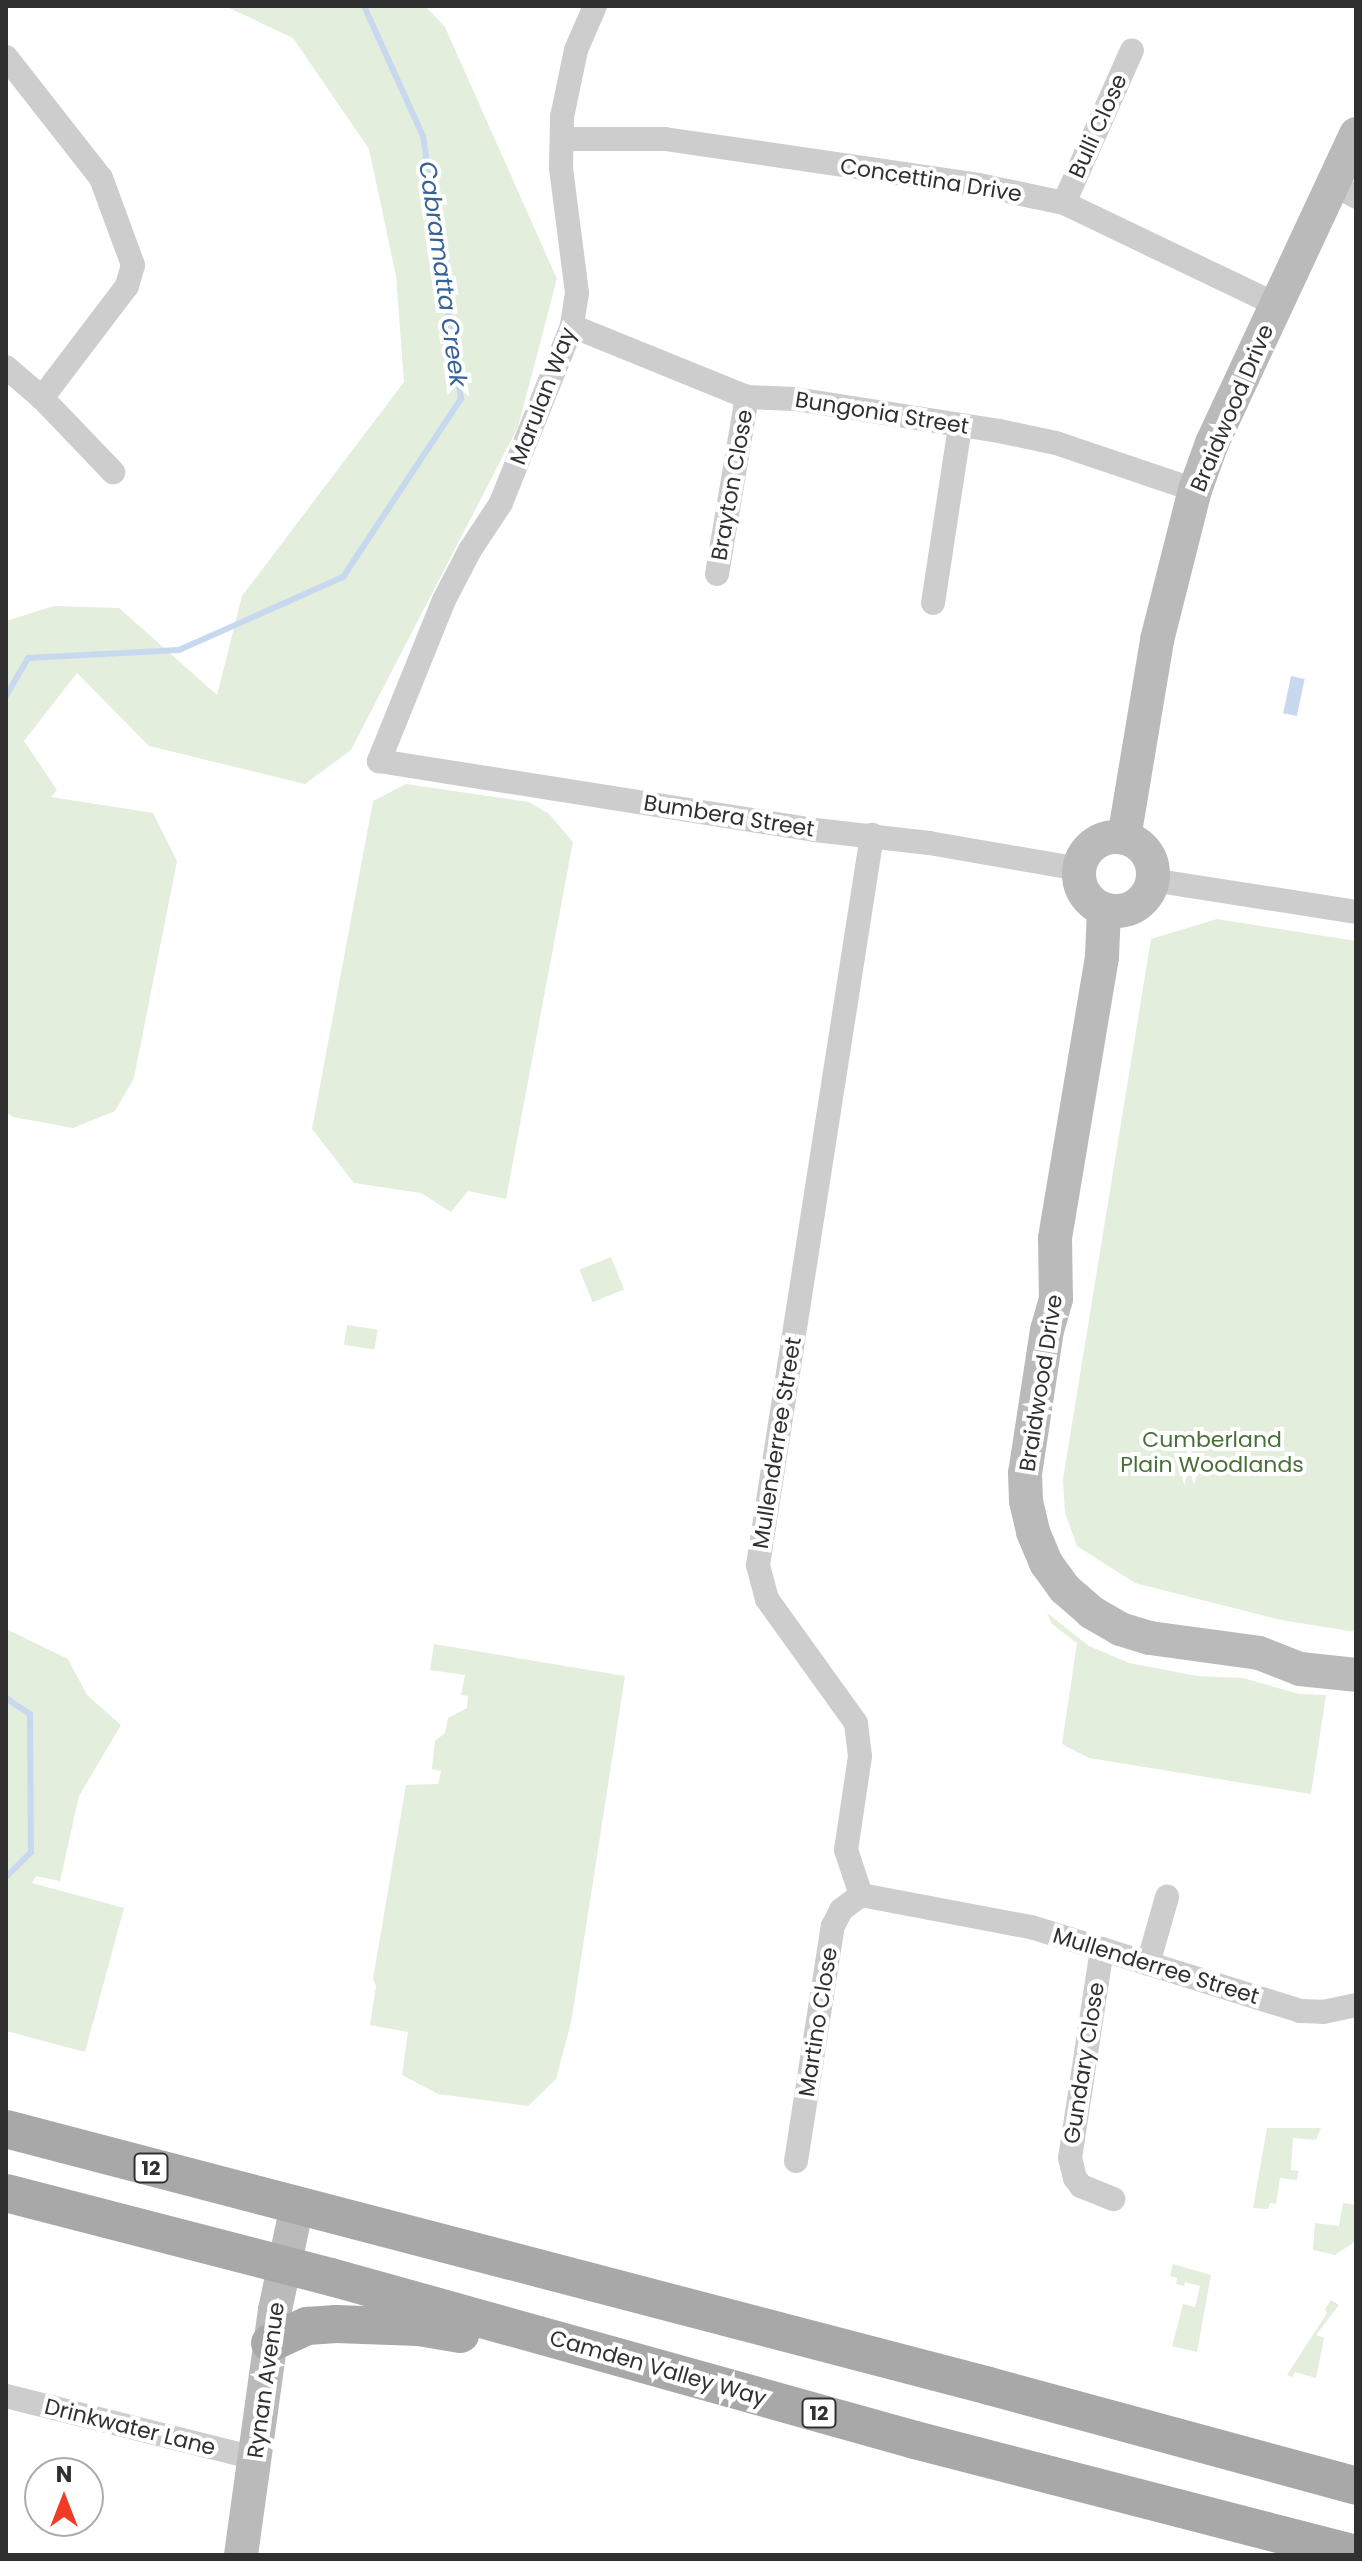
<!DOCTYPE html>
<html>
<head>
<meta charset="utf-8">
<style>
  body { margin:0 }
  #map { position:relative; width:1362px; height:2561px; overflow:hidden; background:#fff; font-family:Poppins,sans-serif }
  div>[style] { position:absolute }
  .green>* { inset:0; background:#e3eedd; transform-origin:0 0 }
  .water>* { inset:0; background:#c8d9ef; transform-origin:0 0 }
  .stream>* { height:6px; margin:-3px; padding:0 3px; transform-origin:3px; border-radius:3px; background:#c8d9ef }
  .street>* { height:24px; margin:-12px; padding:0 12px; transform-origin:12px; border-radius:12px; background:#cdcdcd }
  .secondary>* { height:34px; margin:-17px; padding:0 17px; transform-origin:17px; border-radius:17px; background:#bababa }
  .secondary>.ring { margin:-17px; padding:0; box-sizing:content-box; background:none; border:34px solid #bababa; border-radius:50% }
  .primary>* { height:38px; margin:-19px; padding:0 19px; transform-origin:19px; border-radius:19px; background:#a8a8a8 }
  span { translate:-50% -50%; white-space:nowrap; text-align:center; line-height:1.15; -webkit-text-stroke:8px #fff; paint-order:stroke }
  .shield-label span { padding:2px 6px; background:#fff; border:2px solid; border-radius:6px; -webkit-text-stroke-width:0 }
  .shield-label { font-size:20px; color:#303030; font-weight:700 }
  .street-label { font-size:22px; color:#303030 }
  .park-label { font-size:22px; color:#496f39 }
  .water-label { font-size:24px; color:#376298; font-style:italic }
  .frame { position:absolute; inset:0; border:8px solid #303030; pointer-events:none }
  .north { position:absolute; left:24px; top:2457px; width:80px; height:80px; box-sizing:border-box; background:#fff; border:2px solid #acacac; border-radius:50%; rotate:0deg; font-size:22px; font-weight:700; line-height:32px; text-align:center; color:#303030 }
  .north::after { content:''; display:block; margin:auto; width:28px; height:36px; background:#f23b27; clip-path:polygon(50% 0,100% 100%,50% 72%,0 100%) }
</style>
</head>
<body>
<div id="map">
  <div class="green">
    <div style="clip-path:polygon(225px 6px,425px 6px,445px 27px,557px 279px,518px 427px,351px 750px,305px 784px,149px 746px,77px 673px,24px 741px,57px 790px,51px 797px,153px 813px,177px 861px,134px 1078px,115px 1111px,73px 1128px,13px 1117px,6px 1112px,6px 621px,54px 606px,119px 608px,217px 695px,242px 596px,404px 382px,396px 276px,369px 149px,293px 38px)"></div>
    <div style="clip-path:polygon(406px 784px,529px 802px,549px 814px,573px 842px,506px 1199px,468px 1191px,451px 1212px,421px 1193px,354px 1183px,312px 1129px,373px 801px)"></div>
    <div style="clip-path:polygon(1217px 919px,1356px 941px,1356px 1632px,1281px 1620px,1135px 1583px,1077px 1546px,1065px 1513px,1063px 1479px,1151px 939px)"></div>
    <div style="left:611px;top:1257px;width:35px;height:34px;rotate:68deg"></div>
    <div style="left:347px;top:1325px;width:31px;height:20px;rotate:9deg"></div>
    <div style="clip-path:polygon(1047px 1613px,1089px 1646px,1129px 1663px,1197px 1676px,1243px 1678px,1299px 1694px,1326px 1695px,1311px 1794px,1089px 1758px,1062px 1744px,1077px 1643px,1052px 1624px)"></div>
    <div style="clip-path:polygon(6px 1629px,68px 1659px,87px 1695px,121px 1725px,79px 1796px,60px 1881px,36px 1876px,32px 1883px,124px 1908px,85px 2052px,6px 2031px)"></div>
    <div style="clip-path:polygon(434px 1644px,625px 1676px,571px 2023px,556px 2079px,528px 2106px,438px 2094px,402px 2075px,408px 2032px,370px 2025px,376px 1986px,373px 1979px,406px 1785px,438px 1784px,441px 1771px,432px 1769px,435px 1741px,445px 1733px,448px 1718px,467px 1708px,468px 1696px,461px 1695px,465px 1675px,430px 1670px)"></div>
    <div style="clip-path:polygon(1267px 2128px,1321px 2128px,1316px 2140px,1293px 2138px,1291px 2170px,1299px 2171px,1297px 2180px,1280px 2178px,1276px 2204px,1270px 2203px,1268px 2209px,1253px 2208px)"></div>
    <div style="clip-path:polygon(1343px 2203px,1356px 2205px,1356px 2241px,1335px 2255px,1313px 2250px,1315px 2223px,1339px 2226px)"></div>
    <div style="clip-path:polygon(1173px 2264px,1211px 2275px,1197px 2352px,1172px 2346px,1183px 2304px,1195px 2307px,1200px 2286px,1185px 2282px,1184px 2286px,1176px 2284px,1177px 2278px,1170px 2276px)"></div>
    <div style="clip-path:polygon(1331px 2300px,1339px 2305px,1316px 2335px,1324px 2338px,1316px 2378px,1295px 2372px,1292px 2377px,1287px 2375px,1327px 2313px,1325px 2309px)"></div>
  </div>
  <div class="water">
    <div style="left:1291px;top:676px;width:14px;height:38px;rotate:12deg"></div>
  </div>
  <div class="stream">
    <div style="left:6px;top:696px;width:44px;rotate:-59.9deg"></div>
    <div style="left:28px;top:658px;width:151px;rotate:-3deg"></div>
    <div style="left:179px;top:650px;width:180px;rotate:-24deg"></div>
    <div style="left:343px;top:577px;width:214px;rotate:-56.5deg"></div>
    <div style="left:461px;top:399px;width:266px;rotate:-98.2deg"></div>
    <div style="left:423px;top:136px;width:143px;rotate:-114.4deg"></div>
    <div style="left:6px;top:1698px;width:29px;rotate:34deg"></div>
    <div style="left:30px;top:1714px;width:138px;rotate:89.6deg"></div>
    <div style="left:31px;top:1852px;width:35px;rotate:135deg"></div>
  </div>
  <div class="street">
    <div style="left:595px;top:6px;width:48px;rotate:113.4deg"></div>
    <div style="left:576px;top:50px;width:68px;rotate:101.8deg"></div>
    <div style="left:562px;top:117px;width:51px;rotate:91.1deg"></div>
    <div style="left:561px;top:168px;width:126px;rotate:82.7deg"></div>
    <div style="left:577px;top:293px;width:33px;rotate:99deg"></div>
    <div style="left:572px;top:326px;width:191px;rotate:111.9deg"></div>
    <div style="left:501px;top:503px;width:56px;rotate:123.4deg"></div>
    <div style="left:470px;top:550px;width:56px;rotate:117.5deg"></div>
    <div style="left:444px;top:600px;width:174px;rotate:112deg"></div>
    <div style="left:379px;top:761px;width:441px;rotate:9deg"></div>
    <div style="left:815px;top:830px;width:115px;rotate:6.5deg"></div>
    <div style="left:929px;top:843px;width:152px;rotate:9.8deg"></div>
    <div style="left:6px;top:57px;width:154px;rotate:51.9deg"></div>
    <div style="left:101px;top:178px;width:93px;rotate:69.8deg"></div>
    <div style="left:133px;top:265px;width:22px;rotate:106deg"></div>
    <div style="left:127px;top:286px;width:141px;rotate:127.2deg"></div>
    <div style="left:563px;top:139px;width:102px"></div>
    <div style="left:665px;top:139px;width:317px;rotate:8.3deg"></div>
    <div style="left:979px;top:185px;width:87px;rotate:12deg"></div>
    <div style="left:1064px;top:203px;width:236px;rotate:25.6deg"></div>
    <div style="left:1333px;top:184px;width:26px;rotate:29deg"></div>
    <div style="left:1064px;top:203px;width:167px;rotate:-66deg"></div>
    <div style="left:572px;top:326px;width:189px;rotate:22.1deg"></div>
    <div style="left:747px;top:397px;width:48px;rotate:2.4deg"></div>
    <div style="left:795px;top:399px;width:206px;rotate:8.9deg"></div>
    <div style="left:999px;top:431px;width:58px;rotate:11.9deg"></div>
    <div style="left:1056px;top:443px;width:147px;rotate:18.7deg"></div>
    <div style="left:6px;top:367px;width:48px;rotate:40.7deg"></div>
    <div style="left:42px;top:398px;width:103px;rotate:46.2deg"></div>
    <div style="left:717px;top:574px;width:180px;rotate:-80.4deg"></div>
    <div style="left:933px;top:603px;width:179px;rotate:-81.3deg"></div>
    <div style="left:1152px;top:880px;width:206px;rotate:8.9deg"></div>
    <div style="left:861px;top:1895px;width:47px;rotate:-108.4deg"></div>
    <div style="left:846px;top:1850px;width:95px;rotate:-81.5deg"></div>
    <div style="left:860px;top:1756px;width:33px;rotate:-97deg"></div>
    <div style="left:856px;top:1723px;width:153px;rotate:-125.7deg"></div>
    <div style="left:767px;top:1599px;width:35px;rotate:-105deg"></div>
    <div style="left:758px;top:1565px;width:739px;rotate:-81.12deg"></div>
    <div style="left:861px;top:1895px;width:173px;rotate:10.7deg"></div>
    <div style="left:1031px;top:1927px;width:282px;rotate:17.3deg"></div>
    <div style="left:1300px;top:2011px;width:23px;rotate:2deg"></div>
    <div style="left:1323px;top:2012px;width:34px;rotate:-12deg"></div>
    <div style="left:1102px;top:1949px;width:211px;rotate:98.7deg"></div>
    <div style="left:1070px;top:2158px;width:21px;rotate:76deg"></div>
    <div style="left:1075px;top:2178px;width:10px;rotate:53deg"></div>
    <div style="left:1081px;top:2186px;width:35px;rotate:22deg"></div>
    <div style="left:1148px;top:1964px;width:70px;rotate:-74.2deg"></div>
    <div style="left:796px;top:2161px;width:238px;rotate:-81.1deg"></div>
    <div style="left:833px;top:1926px;width:18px;rotate:-63deg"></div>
    <div style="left:841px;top:1910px;width:25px;rotate:-37deg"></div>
    <div style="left:6px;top:2396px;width:256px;rotate:14deg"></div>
  </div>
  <div class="secondary">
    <div class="ring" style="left:1079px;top:837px;width:40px;height:40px"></div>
    <div style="left:1124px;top:838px;width:201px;rotate:-80.5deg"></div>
    <div style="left:1157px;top:640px;width:155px;rotate:-75.8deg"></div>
    <div style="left:1195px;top:490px;width:50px;rotate:-70.1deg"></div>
    <div style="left:1212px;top:443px;width:341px;rotate:-65deg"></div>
    <div style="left:1104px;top:909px;width:48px;rotate:92.4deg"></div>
    <div style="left:1102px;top:957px;width:285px;rotate:99.5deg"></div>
    <div style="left:1055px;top:1238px;width:61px;rotate:89.1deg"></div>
    <div style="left:1056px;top:1299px;width:32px;rotate:106deg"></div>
    <div style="left:1047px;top:1330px;width:145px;rotate:98.7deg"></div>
    <div style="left:1025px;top:1473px;width:28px;rotate:88deg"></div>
    <div style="left:1026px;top:1501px;width:32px;rotate:77deg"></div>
    <div style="left:1033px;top:1532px;width:34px;rotate:67deg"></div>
    <div style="left:1046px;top:1563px;width:32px;rotate:54deg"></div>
    <div style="left:1065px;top:1589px;width:35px;rotate:41deg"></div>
    <div style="left:1091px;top:1612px;width:34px;rotate:30deg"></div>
    <div style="left:1120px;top:1629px;width:31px;rotate:17deg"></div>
    <div style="left:1150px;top:1638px;width:110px;rotate:7.8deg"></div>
    <div style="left:1259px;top:1653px;width:44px;rotate:21.3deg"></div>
    <div style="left:1300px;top:1669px;width:56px;rotate:6.1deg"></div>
    <div style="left:241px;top:2555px;width:247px;rotate:-82.1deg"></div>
    <div style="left:275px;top:2310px;width:106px;rotate:-78.1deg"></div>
  </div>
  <div class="primary">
    <div style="left:6px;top:2129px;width:1016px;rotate:14.65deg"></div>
    <div style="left:989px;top:2386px;width:380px;rotate:15.2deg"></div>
    <div style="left:6px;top:2193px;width:336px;rotate:14.5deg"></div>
    <div style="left:331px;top:2277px;width:606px;rotate:15.59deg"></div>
    <div style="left:915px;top:2440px;width:455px;rotate:14.5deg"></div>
    <div style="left:270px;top:2343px;width:41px;rotate:-24.7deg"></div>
    <div style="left:307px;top:2326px;width:29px;rotate:-4deg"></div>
    <div style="left:336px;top:2324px;width:83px;rotate:2.1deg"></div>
    <div style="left:419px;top:2327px;width:42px;rotate:9.7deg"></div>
  </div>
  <div class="shield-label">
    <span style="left:151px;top:2168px">12</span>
    <span style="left:819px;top:2413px">12</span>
  </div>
  <div class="street-label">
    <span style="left:1098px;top:126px;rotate:-66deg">Bulli Close</span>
    <span style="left:931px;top:180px;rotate:9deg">Concettina Drive</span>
    <span style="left:543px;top:396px;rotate:-69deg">Marulan Way</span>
    <span style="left:1232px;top:408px;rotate:-67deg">Braidwood Drive</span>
    <span style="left:882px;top:413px;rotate:9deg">Bungonia Street</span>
    <span style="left:732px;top:485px;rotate:-80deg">Brayton Close</span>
    <span style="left:729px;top:816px;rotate:9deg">Bumbera Street</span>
    <span style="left:1041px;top:1383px;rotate:-81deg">Braidwood Drive</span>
    <span style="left:777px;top:1443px;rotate:-81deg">Mullenderree Street</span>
    <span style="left:1156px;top:1966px;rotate:17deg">Mullenderree Street</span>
    <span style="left:818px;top:2022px;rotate:-81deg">Martino Close</span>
    <span style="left:1084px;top:2063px;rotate:-81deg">Gundary Close</span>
    <span style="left:658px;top:2368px;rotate:16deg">Camden Valley Way</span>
    <span style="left:266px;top:2380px;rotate:-82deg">Rynan Avenue</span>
    <span style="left:130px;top:2427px;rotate:14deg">Drinkwater Lane</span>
  </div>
  <div class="park-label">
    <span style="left:1212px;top:1452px">Cumberland<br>Plain Woodlands</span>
  </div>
  <div class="water-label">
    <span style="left:443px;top:274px;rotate:82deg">Cabramatta Creek</span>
  </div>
  <div class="frame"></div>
  <div class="north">N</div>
</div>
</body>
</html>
